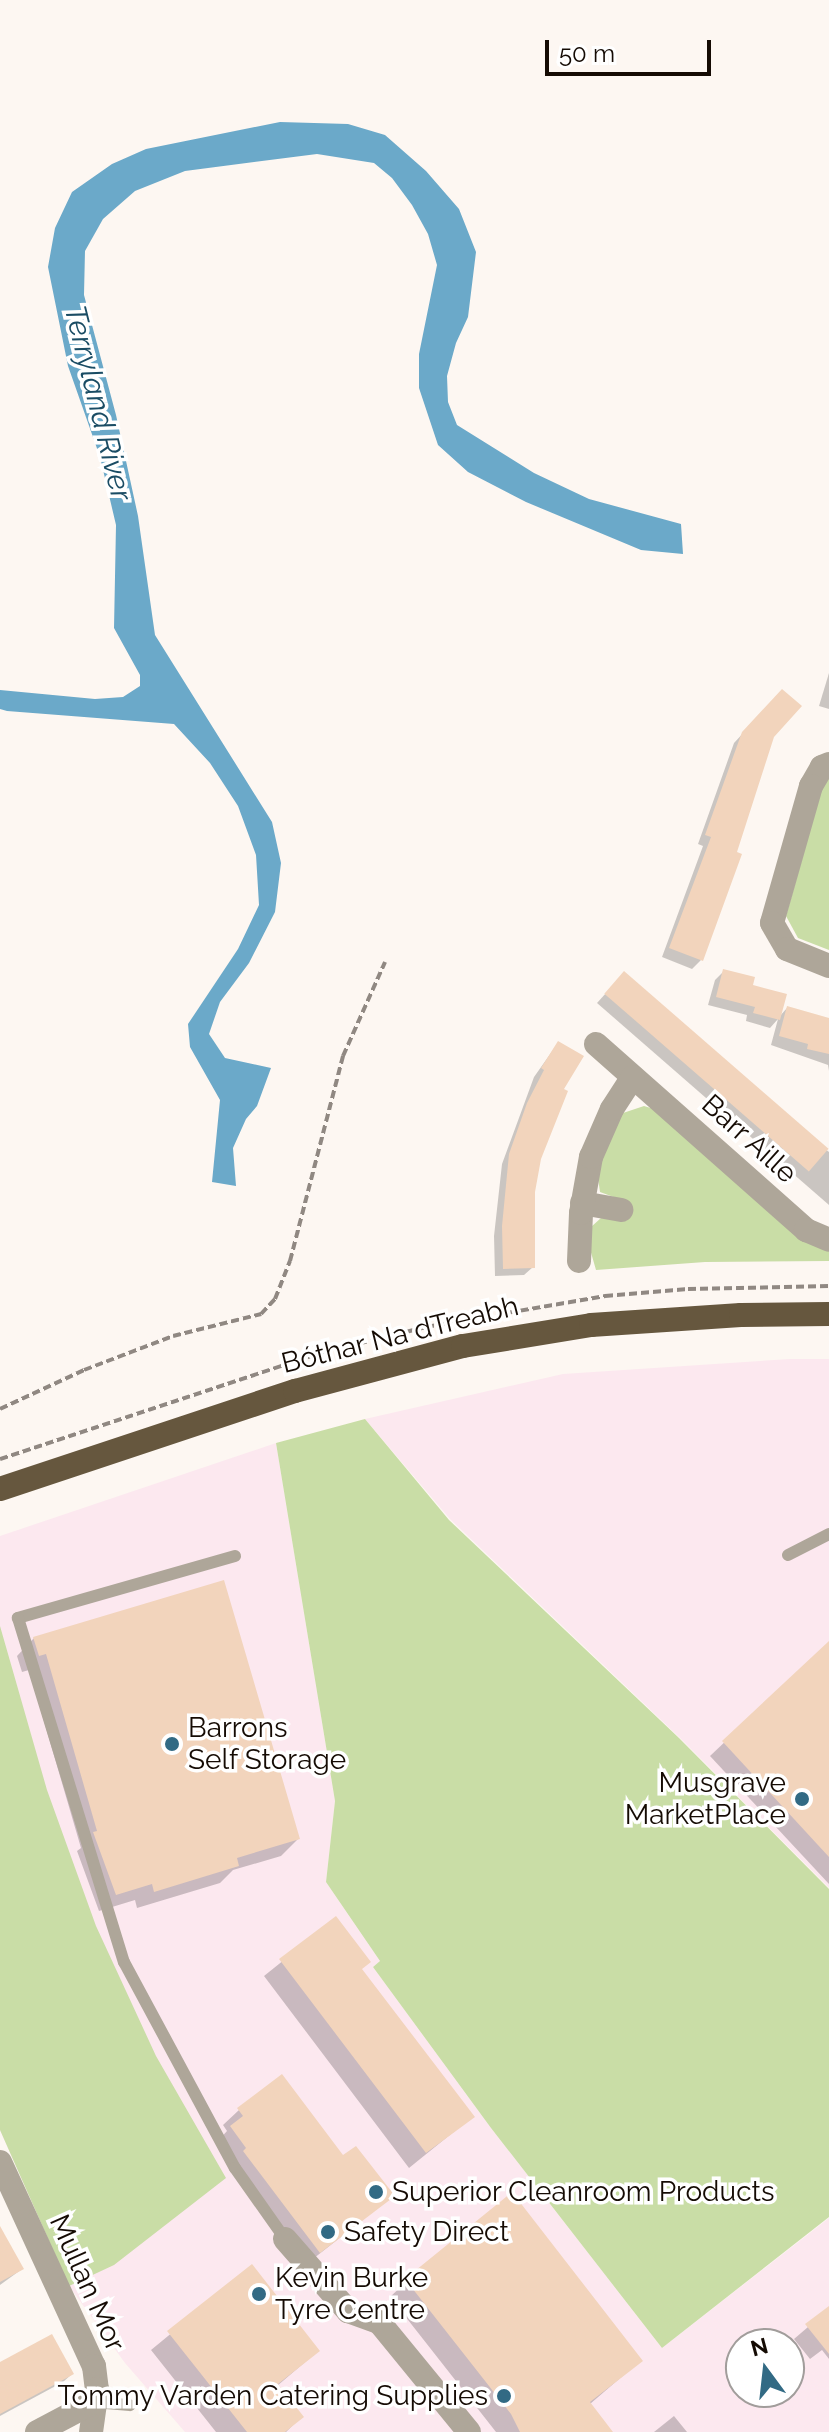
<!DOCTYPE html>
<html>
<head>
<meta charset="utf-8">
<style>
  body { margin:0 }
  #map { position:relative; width:829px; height:2432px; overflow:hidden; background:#fdf7f2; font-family:Raleway,sans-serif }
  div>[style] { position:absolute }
  .commercial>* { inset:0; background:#fce8ef }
  .green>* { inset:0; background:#c9dda6 }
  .water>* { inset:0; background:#6ba9c9 }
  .shadow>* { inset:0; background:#0003 }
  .building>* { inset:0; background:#f2d4bc; transform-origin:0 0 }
  .path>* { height:4px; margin-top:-2px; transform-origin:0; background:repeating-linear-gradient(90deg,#908882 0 8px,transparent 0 12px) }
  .service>* { height:12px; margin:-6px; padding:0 6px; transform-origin:6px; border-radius:6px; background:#aea699 }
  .minor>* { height:24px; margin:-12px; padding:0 12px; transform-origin:12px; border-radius:12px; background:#aea699 }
  .trunk>* { height:24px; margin:-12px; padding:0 12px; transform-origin:12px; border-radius:12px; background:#66573e }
  .dots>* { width:22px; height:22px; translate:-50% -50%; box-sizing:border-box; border:4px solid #fff; border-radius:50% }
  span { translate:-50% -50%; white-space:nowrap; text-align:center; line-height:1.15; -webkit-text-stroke:7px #fff; paint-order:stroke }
  .street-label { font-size:28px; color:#150b04 }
  .poi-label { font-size:28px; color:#150b04 }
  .left { translate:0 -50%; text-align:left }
  .right { translate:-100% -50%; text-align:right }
  .water-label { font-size:30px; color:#1a4c64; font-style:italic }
  .north { position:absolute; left:725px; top:2328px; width:80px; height:80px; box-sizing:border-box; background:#fff; border:2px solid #a19d9b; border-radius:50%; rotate:345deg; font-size:22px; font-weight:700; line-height:32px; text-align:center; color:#150b04 }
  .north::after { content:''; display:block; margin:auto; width:28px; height:36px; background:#326a84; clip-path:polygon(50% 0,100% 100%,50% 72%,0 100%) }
  .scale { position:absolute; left:545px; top:40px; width:166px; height:36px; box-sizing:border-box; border:4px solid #150b04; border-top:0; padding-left:10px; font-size:24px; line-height:28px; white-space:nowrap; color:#150b04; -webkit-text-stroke:6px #fff; paint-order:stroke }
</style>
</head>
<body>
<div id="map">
  <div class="commercial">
    <div style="clip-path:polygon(790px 1359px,829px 1359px,829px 1888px,680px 1738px,450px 1519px,365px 1419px,563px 1374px)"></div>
    <div style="clip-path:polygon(evenodd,276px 1443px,335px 1801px,326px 1882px,380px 1961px,373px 1967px,491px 2128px,662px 2348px,829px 2218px,829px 2432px,185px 2432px,125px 2363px,69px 2286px,0 2130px,0 1536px,276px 1443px,741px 2344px,789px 2344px,789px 2392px,741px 2392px,741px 2344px)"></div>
  </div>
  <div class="green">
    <div style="clip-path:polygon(829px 778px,829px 950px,798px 938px,786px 916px,823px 783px)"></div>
    <div style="clip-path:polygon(644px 1106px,654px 1109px,829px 1248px,829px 1261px,705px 1262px,596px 1270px,588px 1242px,591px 1227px,601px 1218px,626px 1221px,630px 1203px,600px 1192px,597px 1171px,620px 1114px)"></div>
    <div style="clip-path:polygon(365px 1419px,449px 1520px,679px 1738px,829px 1889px,829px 2217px,662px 2348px,491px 2128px,373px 1967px,380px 1961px,326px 1882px,335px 1801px,276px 1443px)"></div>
    <div style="clip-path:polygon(0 1626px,47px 1790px,96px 1926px,156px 2056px,226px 2178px,114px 2265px,69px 2286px,0 2130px)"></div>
  </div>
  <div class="water">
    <div style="clip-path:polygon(280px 122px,348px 124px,385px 135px,426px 171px,459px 209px,476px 252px,468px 317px,456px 343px,447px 376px,448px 402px,457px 425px,534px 473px,589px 499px,681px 524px,683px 554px,641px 550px,526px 502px,468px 472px,438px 445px,419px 388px,419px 354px,437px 265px,428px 234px,412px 205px,392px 178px,374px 163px,317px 154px,185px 171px,135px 191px,103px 219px,85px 251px,84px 295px,116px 415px,138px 516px,155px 635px,272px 822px,281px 863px,275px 912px,249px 963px,220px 1002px,209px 1034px,225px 1058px,271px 1068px,257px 1106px,246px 1119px,233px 1148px,236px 1186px,212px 1182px,220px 1100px,190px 1047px,188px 1024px,238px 949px,259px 905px,256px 855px,238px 806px,210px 763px,174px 724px,7px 711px,0 709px,0 690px,95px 699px,123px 697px,140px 686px,140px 675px,114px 628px,116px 525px,100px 457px,68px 366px,48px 267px,55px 228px,72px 192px,112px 164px,146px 149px)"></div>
  </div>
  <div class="shadow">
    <div style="clip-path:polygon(829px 673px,829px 709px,819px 706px)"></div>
    <div style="clip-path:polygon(782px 691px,734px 853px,740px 855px,701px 960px,692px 969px,662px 957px,703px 846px,698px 844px,734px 743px)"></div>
    <div style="clip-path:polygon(724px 971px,751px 986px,779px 1017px,787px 1008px,829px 1020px,829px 1071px,828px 1065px,771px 1045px,778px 1019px,770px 1028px,746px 1021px,747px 1015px,708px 1005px,715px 980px)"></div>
    <div style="clip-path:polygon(616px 982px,829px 1152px,829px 1205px,597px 1003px)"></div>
    <div style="clip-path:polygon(558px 1043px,562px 1089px,539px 1158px,533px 1191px,533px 1267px,524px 1275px,495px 1276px,494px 1236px,502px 1164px,534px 1077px)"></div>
    <div style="clip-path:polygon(34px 1638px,298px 1839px,281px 1856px,233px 1870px,220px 1883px,137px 1908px,135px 1900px,99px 1911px,77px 1851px,81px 1848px,29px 1670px,22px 1672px,17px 1656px)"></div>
    <div style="clip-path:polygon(829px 1643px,829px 1884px,710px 1756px)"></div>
    <div style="clip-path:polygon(335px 1919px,360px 1970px,472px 2117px,409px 2168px,264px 1976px)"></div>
    <div style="clip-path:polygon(239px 2110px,343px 2158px,393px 2196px,304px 2266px,216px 2143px,227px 2131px,223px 2125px)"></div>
    <div style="clip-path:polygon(0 2231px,22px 2269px,0 2285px)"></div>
    <div style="clip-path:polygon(252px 2267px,318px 2351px,277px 2386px,301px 2417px,286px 2432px,216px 2432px,151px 2350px)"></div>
    <div style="clip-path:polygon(407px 2281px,640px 2361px,590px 2404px,610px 2432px,496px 2432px,390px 2297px)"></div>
    <div style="clip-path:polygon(829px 2309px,829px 2359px,822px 2350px,810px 2359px,794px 2339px)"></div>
    <div style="clip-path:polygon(0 2365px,72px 2374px,63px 2382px,0 2416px)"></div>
    <div style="clip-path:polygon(674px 2416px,687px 2432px,654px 2432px)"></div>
  </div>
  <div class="building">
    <div style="clip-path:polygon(782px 689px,802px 706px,774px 737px,737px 852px,742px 854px,703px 961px,669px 948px,711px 837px,705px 835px,742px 732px)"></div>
    <div style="clip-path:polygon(723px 969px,755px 977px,753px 985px,787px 994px,780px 1020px,753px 1013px,755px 1007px,716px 997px)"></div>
    <div style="left:624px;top:971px;width:271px;height:30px;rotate:41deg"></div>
    <div style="clip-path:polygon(787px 1006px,829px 1018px,829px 1054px,807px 1049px,808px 1044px,779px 1036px)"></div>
    <div style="clip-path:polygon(558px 1041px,584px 1056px,564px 1089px,568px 1091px,541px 1159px,535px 1192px,535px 1268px,503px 1269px,502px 1226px,509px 1154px,527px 1103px,544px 1070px,541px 1068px)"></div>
    <div style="clip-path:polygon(224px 1580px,300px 1839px,237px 1858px,239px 1866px,154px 1892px,152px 1884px,116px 1895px,93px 1832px,97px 1831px,46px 1654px,39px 1656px,33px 1637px)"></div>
    <div style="clip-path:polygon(829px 1641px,829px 1857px,722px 1741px)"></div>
    <div style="clip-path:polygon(336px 1916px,371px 1962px,362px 1969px,475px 2117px,426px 2153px,279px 1959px)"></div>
    <div style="clip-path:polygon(282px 2074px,343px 2155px,356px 2146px,395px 2196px,320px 2253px,243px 2151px,246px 2148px,230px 2126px,243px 2116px,237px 2108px)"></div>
    <div style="clip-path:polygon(512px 2192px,643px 2361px,590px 2402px,613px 2432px,520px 2432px,511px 2414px,405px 2279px)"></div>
    <div style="clip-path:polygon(0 2226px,24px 2269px,0 2282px)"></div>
    <div style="clip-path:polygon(252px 2264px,320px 2351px,278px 2384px,304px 2417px,285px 2432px,247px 2432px,167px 2331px)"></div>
    <div style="clip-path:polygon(829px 2306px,829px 2354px,805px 2324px)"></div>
    <div style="clip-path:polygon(52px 2334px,74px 2374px,0 2414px,0 2362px)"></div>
  </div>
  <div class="path">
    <div style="left:0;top:1409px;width:93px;rotate:-24.9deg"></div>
    <div style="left:84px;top:1370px;width:95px;rotate:-20.9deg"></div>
    <div style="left:173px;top:1336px;width:91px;rotate:-14deg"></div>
    <div style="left:261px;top:1314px;width:21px;rotate:-47deg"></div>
    <div style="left:275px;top:1299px;width:41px;rotate:-68.5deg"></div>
    <div style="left:290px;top:1261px;width:212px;rotate:-75.5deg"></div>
    <div style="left:343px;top:1056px;width:103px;rotate:-65.9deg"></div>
    <div style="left:0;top:1459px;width:341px;rotate:-18.3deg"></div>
    <div style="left:324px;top:1352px;width:105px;rotate:-13.8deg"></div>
    <div style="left:426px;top:1327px;width:182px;rotate:-9.8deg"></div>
    <div style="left:605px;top:1296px;width:83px;rotate:-4.8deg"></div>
    <div style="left:688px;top:1289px;width:141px;rotate:-1.2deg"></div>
  </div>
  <div class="service">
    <div style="left:788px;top:1555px;width:46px;rotate:-27.1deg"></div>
    <div style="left:235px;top:1556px;width:226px;rotate:164.1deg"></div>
    <div style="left:18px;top:1618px;width:360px;rotate:72.9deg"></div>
    <div style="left:124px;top:1962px;width:234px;rotate:61.7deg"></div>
    <div style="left:235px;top:2168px;width:87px;rotate:54.8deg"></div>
    <div style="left:94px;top:2402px;width:36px;rotate:5deg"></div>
  </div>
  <div class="minor">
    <div style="left:829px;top:764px;width:8px;rotate:157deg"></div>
    <div style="left:822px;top:767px;width:22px;rotate:120deg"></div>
    <div style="left:811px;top:786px;width:142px;rotate:105.9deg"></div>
    <div style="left:772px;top:923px;width:30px;rotate:60deg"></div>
    <div style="left:787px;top:949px;width:45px;rotate:22deg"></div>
    <div style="left:596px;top:1044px;width:281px;rotate:41.5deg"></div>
    <div style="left:806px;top:1230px;width:25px;rotate:23deg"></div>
    <div style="left:582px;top:1203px;width:40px;rotate:10deg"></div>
    <div style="left:579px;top:1261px;width:48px;rotate:-87.6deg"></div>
    <div style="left:581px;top:1213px;width:57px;rotate:-79.9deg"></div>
    <div style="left:591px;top:1157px;width:52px;rotate:-66.4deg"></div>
    <div style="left:612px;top:1109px;width:38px;rotate:-57deg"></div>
    <div style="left:0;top:2162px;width:225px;rotate:65.3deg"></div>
    <div style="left:94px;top:2366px;width:23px;rotate:83deg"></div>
    <div style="left:97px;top:2389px;width:43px;rotate:97.9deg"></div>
    <div style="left:285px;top:2239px;width:96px;rotate:48.8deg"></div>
    <div style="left:348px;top:2311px;width:33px;rotate:20deg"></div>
    <div style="left:379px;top:2322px;width:142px;rotate:50.7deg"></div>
    <div style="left:37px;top:2432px;width:64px;rotate:-27.8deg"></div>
  </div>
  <div class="trunk">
    <div style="left:0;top:1489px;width:311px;rotate:-18.4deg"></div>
    <div style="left:295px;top:1391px;width:174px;rotate:-15deg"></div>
    <div style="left:463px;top:1346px;width:130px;rotate:-9.3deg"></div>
    <div style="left:591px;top:1325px;width:150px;rotate:-3.8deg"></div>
    <div style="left:741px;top:1315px;width:88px;rotate:-0.7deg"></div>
  </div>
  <div class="dots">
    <div style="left:172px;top:1744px;background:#326a84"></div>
    <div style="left:802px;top:1799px;background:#326a84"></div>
    <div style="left:376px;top:2192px;background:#326a84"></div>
    <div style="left:328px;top:2232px;background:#326a84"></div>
    <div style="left:259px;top:2294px;background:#326a84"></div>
    <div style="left:504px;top:2396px;background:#326a84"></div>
  </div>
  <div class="street-label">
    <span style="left:749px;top:1139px;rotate:42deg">Barr Aille</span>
    <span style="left:400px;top:1335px;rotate:-14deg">Bóthar Na dTreabh</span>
    <span style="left:87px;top:2283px;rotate:66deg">Mullan Mor</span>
  </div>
  <div class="poi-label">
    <span class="left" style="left:188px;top:1744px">Barrons<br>Self Storage</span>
    <span class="right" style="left:786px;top:1799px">Musgrave<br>MarketPlace</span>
    <span class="left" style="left:392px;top:2192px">Superior Cleanroom Products</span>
    <span class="left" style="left:344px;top:2232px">Safety Direct</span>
    <span class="left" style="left:275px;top:2294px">Kevin Burke<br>Tyre Centre</span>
    <span class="right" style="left:488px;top:2396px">Tommy Varden Catering Supplies</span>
  </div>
  <div class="water-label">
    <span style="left:98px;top:403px;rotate:76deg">Terryland River</span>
  </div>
  <div class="north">N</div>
  <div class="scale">50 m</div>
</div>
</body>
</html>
